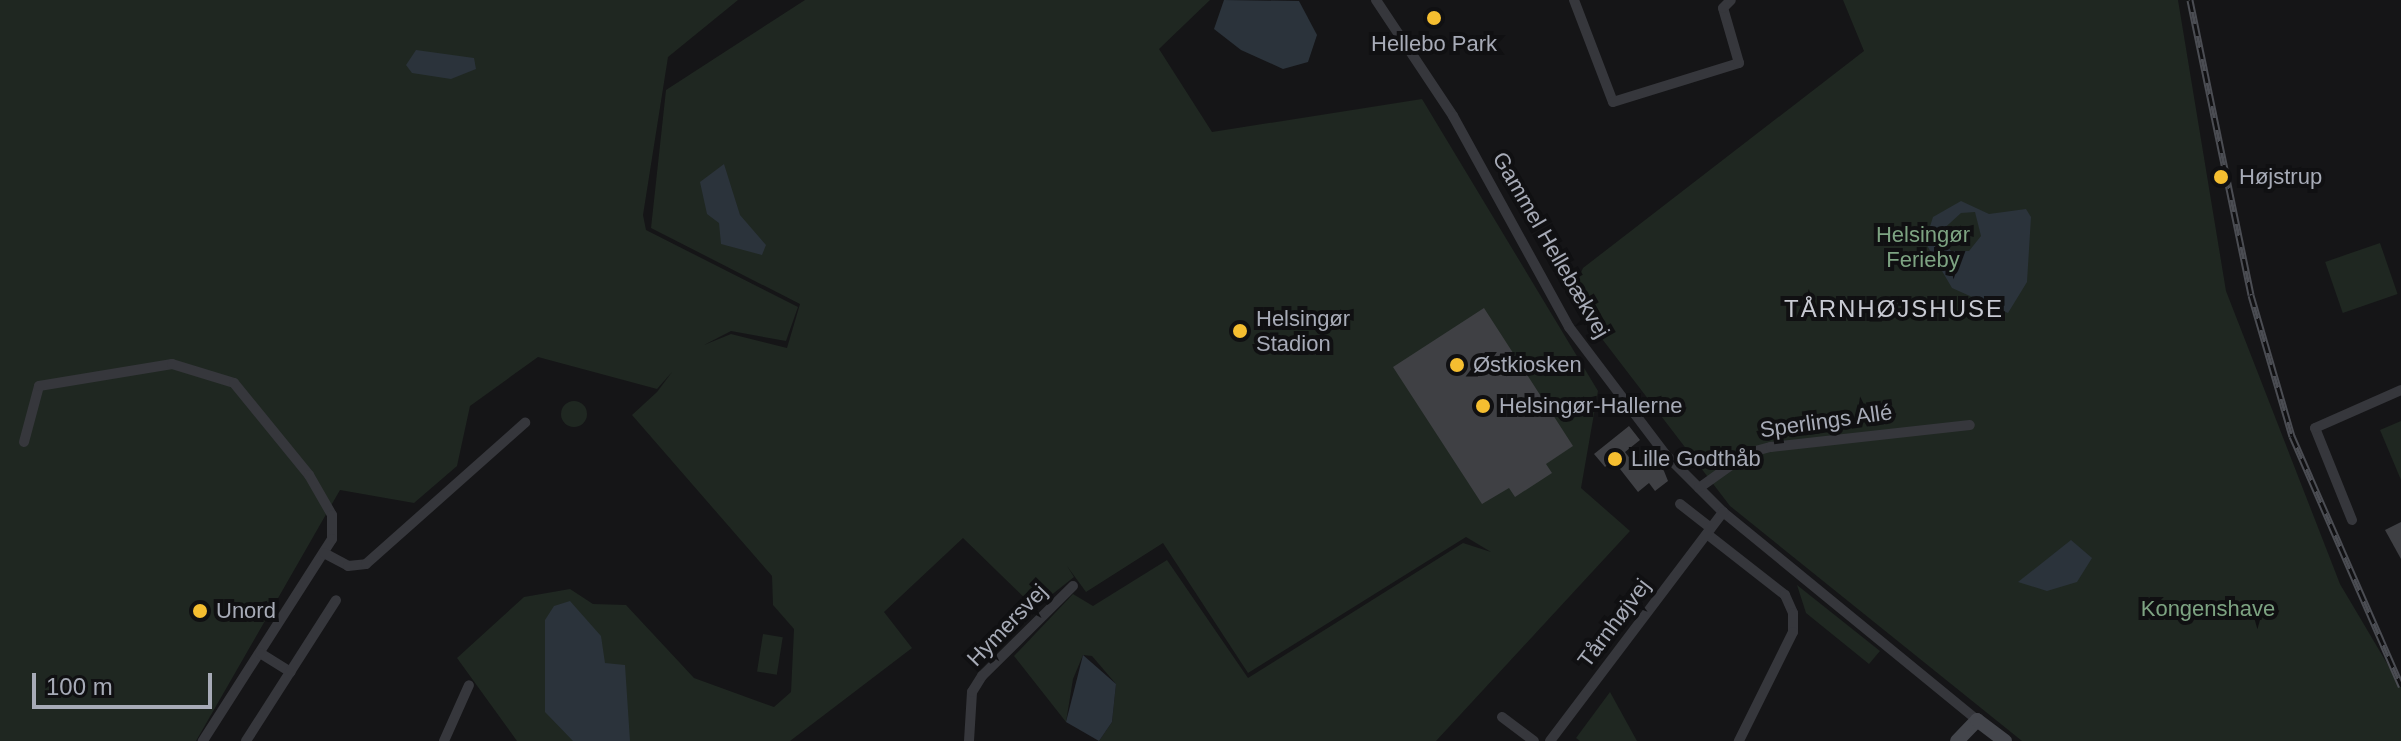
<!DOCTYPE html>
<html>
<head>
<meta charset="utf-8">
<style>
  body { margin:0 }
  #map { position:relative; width:2401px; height:741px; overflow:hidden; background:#151517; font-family:Helvetica,sans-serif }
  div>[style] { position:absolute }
  .green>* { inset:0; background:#1f2721; transform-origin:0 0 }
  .round { border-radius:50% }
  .water>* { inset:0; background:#2b333b }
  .building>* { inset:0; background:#3f4044 }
  .minor>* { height:10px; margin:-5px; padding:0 5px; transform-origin:5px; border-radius:5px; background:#36373c }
  .secondary>* { height:14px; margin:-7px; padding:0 7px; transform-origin:7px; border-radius:7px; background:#44464c }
  .rail>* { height:7px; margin-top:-3.5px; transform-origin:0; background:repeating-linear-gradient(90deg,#101012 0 12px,#4b4d53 0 24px); box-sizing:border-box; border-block:2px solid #4b4d53 }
  .dots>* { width:22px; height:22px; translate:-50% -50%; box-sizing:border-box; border:4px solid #101012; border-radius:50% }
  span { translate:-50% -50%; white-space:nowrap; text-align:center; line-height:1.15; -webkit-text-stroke:8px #101012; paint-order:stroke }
  .poi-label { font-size:22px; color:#a7abb7 }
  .left { translate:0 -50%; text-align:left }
  .park-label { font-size:22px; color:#7da382 }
  .street-label { font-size:22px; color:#a7abb7 }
  .neighbourhood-label { font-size:24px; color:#c8cad3; letter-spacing:2px }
  .scale { position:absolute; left:32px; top:673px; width:180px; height:36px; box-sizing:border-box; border:4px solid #a7abb7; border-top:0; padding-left:10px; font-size:24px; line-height:28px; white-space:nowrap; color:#a7abb7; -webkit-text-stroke:6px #101012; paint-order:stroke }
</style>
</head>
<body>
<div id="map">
  <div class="green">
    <div style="clip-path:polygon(0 0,738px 0,668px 57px,643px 215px,646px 230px,798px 307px,786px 341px,731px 331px,704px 345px,731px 334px,787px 348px,800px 304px,651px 228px,666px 90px,805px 0,1210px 0,1159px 49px,1212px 132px,1422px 99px,1598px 391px,1581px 488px,1630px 531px,1436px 741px,1099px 741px,1112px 722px,1116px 684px,1092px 656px,1083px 655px,1073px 679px,1066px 722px,1014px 656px,1073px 594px,1093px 606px,1167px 560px,1248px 678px,1463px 543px,1491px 552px,1466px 537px,1248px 673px,1163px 543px,1086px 592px,1067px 566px,1074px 577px,1035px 608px,963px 538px,884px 612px,912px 648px,790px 741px,517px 741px,457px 658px,524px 597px,570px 589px,593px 604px,626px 605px,694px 678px,774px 707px,791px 692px,794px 629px,773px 605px,772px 576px,632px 415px,657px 392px,672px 372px,657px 389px,538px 357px,470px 406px,457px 466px,414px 503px,340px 490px,196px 741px,0 741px)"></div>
    <div style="clip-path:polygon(1843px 0,2178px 0,2226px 291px,2340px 584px,2401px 687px,2401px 741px,2022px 741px,1730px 506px,1570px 297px,1583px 268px,1864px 51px)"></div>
    <div style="left:2380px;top:243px;width:54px;height:58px;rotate:71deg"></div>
    <div class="round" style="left:561px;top:401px;width:26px;height:26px"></div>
    <div style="clip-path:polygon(2401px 421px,2401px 480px,2380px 430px)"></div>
    <div style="clip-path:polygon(1797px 585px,1880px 651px,1869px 664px,1806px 613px)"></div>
    <div style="left:763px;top:634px;width:20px;height:38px;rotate:9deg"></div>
    <div style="clip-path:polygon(1610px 692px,1637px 741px,1580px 741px,1576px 738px)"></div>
  </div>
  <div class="water">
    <div style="clip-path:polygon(1224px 0,1299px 1px,1317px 35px,1308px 62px,1283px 69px,1241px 50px,1214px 29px)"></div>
    <div style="clip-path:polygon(416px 50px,474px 58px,476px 69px,451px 79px,412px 73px,406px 65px)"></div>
    <div style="clip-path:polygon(724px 164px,740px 215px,766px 245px,762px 255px,721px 244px,719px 223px,707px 214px,700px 182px)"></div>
    <div style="clip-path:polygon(evenodd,1961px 201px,1989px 214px,2026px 209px,2031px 217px,2027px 282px,2008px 313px,1952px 288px,1925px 242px,1933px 217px,1961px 201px,1975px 212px,1981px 236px,1969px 251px,1951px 251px,1939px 233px,1961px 213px,1975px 212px)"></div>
    <div style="clip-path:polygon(2071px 540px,2092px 558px,2077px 582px,2047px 591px,2018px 582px)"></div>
    <div style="clip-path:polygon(570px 601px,601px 636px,605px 663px,625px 665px,630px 741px,573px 741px,545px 712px,545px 620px,554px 606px)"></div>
    <div style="clip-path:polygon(1083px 655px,1116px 684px,1112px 722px,1099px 741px,1066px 722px)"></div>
  </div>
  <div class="building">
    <div style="clip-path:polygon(1484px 308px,1573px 446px,1546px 464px,1552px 473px,1515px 497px,1509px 488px,1482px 504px,1393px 367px)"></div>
    <div style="clip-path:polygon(1629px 426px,1640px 440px,1625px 452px,1639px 470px,1654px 458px,1664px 471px,1668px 481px,1655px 491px,1649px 483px,1638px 492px,1613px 460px,1605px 467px,1594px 454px)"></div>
    <div style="clip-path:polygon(2401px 522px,2401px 559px,2385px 530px)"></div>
  </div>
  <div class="minor">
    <div style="left:1376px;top:0;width:139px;rotate:56.4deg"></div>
    <div style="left:1453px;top:116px;width:241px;rotate:61.2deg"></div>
    <div style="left:1569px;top:327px;width:159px;rotate:52.9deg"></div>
    <div style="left:1665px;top:454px;width:82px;rotate:45deg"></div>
    <div style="left:1723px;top:512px;width:328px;rotate:39.3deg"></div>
    <div style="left:1574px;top:0;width:109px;rotate:69.1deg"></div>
    <div style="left:1613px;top:102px;width:132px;rotate:-17.2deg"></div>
    <div style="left:1739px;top:63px;width:57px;rotate:-106.2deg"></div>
    <div style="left:1723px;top:8px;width:11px;rotate:-45deg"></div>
    <div style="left:24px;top:442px;width:58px;rotate:-75deg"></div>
    <div style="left:39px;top:386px;width:135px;rotate:-9.4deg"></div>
    <div style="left:172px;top:364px;width:65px;rotate:17deg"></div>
    <div style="left:234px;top:383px;width:119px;rotate:50.8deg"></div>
    <div style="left:309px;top:475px;width:46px;rotate:60.1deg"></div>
    <div style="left:332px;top:515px;width:24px;rotate:90deg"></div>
    <div style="left:332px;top:539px;width:240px;rotate:122.6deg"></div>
    <div style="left:1699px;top:488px;width:60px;rotate:-35.5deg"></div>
    <div style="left:1748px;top:453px;width:24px;rotate:-15deg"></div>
    <div style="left:1771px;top:447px;width:200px;rotate:-6.3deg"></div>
    <div style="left:1680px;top:504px;width:39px;rotate:38deg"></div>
    <div style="left:2352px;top:520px;width:99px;rotate:-111.9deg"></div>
    <div style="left:2315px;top:428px;width:94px;rotate:-23.8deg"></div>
    <div style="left:1707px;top:534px;width:99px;rotate:38deg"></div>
    <div style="left:1785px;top:595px;width:20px;rotate:66deg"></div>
    <div style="left:1793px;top:613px;width:19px;rotate:90deg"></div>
    <div style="left:1793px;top:632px;width:122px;rotate:116.4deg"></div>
    <div style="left:324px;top:553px;width:27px;rotate:28deg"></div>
    <div style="left:348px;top:566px;width:18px;rotate:-6deg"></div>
    <div style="left:366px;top:564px;width:213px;rotate:-41.6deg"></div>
    <div style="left:260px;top:653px;width:36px;rotate:32deg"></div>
    <div style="left:1502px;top:717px;width:40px;rotate:37deg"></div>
    <div style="left:246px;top:741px;width:167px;rotate:-57.4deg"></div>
    <div style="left:444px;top:741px;width:61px;rotate:-65.9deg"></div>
    <div style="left:969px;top:741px;width:49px;rotate:-86.5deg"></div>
    <div style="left:972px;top:692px;width:19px;rotate:-58deg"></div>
    <div style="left:982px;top:676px;width:128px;rotate:-44.7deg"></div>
    <div style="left:1550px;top:741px;width:287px;rotate:-52.9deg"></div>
  </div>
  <div class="secondary">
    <div style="left:1957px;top:741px;width:29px;rotate:-46deg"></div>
    <div style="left:1977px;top:720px;width:35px;rotate:37deg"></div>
  </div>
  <div class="rail">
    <div style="left:2190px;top:0;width:301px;rotate:78.3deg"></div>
    <div style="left:2251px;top:295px;width:147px;rotate:73.8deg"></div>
    <div style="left:2292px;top:436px;width:273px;rotate:66.4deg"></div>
  </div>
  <div class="dots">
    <div style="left:1434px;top:18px;background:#f5be30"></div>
    <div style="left:2221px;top:177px;background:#f5be30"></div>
    <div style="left:1240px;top:331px;background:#f5be30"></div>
    <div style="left:1457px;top:365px;background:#f5be30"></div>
    <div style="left:1483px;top:406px;background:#f5be30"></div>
    <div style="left:1615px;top:459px;background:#f5be30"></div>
    <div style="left:200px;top:611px;background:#f5be30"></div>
  </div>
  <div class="poi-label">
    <span style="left:1434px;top:44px">Hellebo Park</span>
    <span class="left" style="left:2239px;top:177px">Højstrup</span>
    <span class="left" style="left:1256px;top:331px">Helsingør<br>Stadion</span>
    <span class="left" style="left:1473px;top:365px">Østkiosken</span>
    <span class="left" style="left:1499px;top:406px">Helsingør-Hallerne</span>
    <span class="left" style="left:1631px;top:459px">Lille Godthåb</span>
    <span class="left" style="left:216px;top:611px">Unord</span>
  </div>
  <div class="park-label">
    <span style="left:1923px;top:247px">Helsingør<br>Ferieby</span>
    <span style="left:2208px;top:609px">Kongenshave</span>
  </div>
  <div class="street-label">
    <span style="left:1551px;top:245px;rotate:60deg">Gammel Hellebækvej</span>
    <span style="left:1826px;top:421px;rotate:-8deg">Sperlings Allé</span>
    <span style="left:1614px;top:623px;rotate:-53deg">Tårnhøjvej</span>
    <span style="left:1007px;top:625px;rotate:-46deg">Hymersvej</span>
  </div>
  <div class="neighbourhood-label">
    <span style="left:1894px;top:309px">TÅRNHØJSHUSE</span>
  </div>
  <div class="scale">100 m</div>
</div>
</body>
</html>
